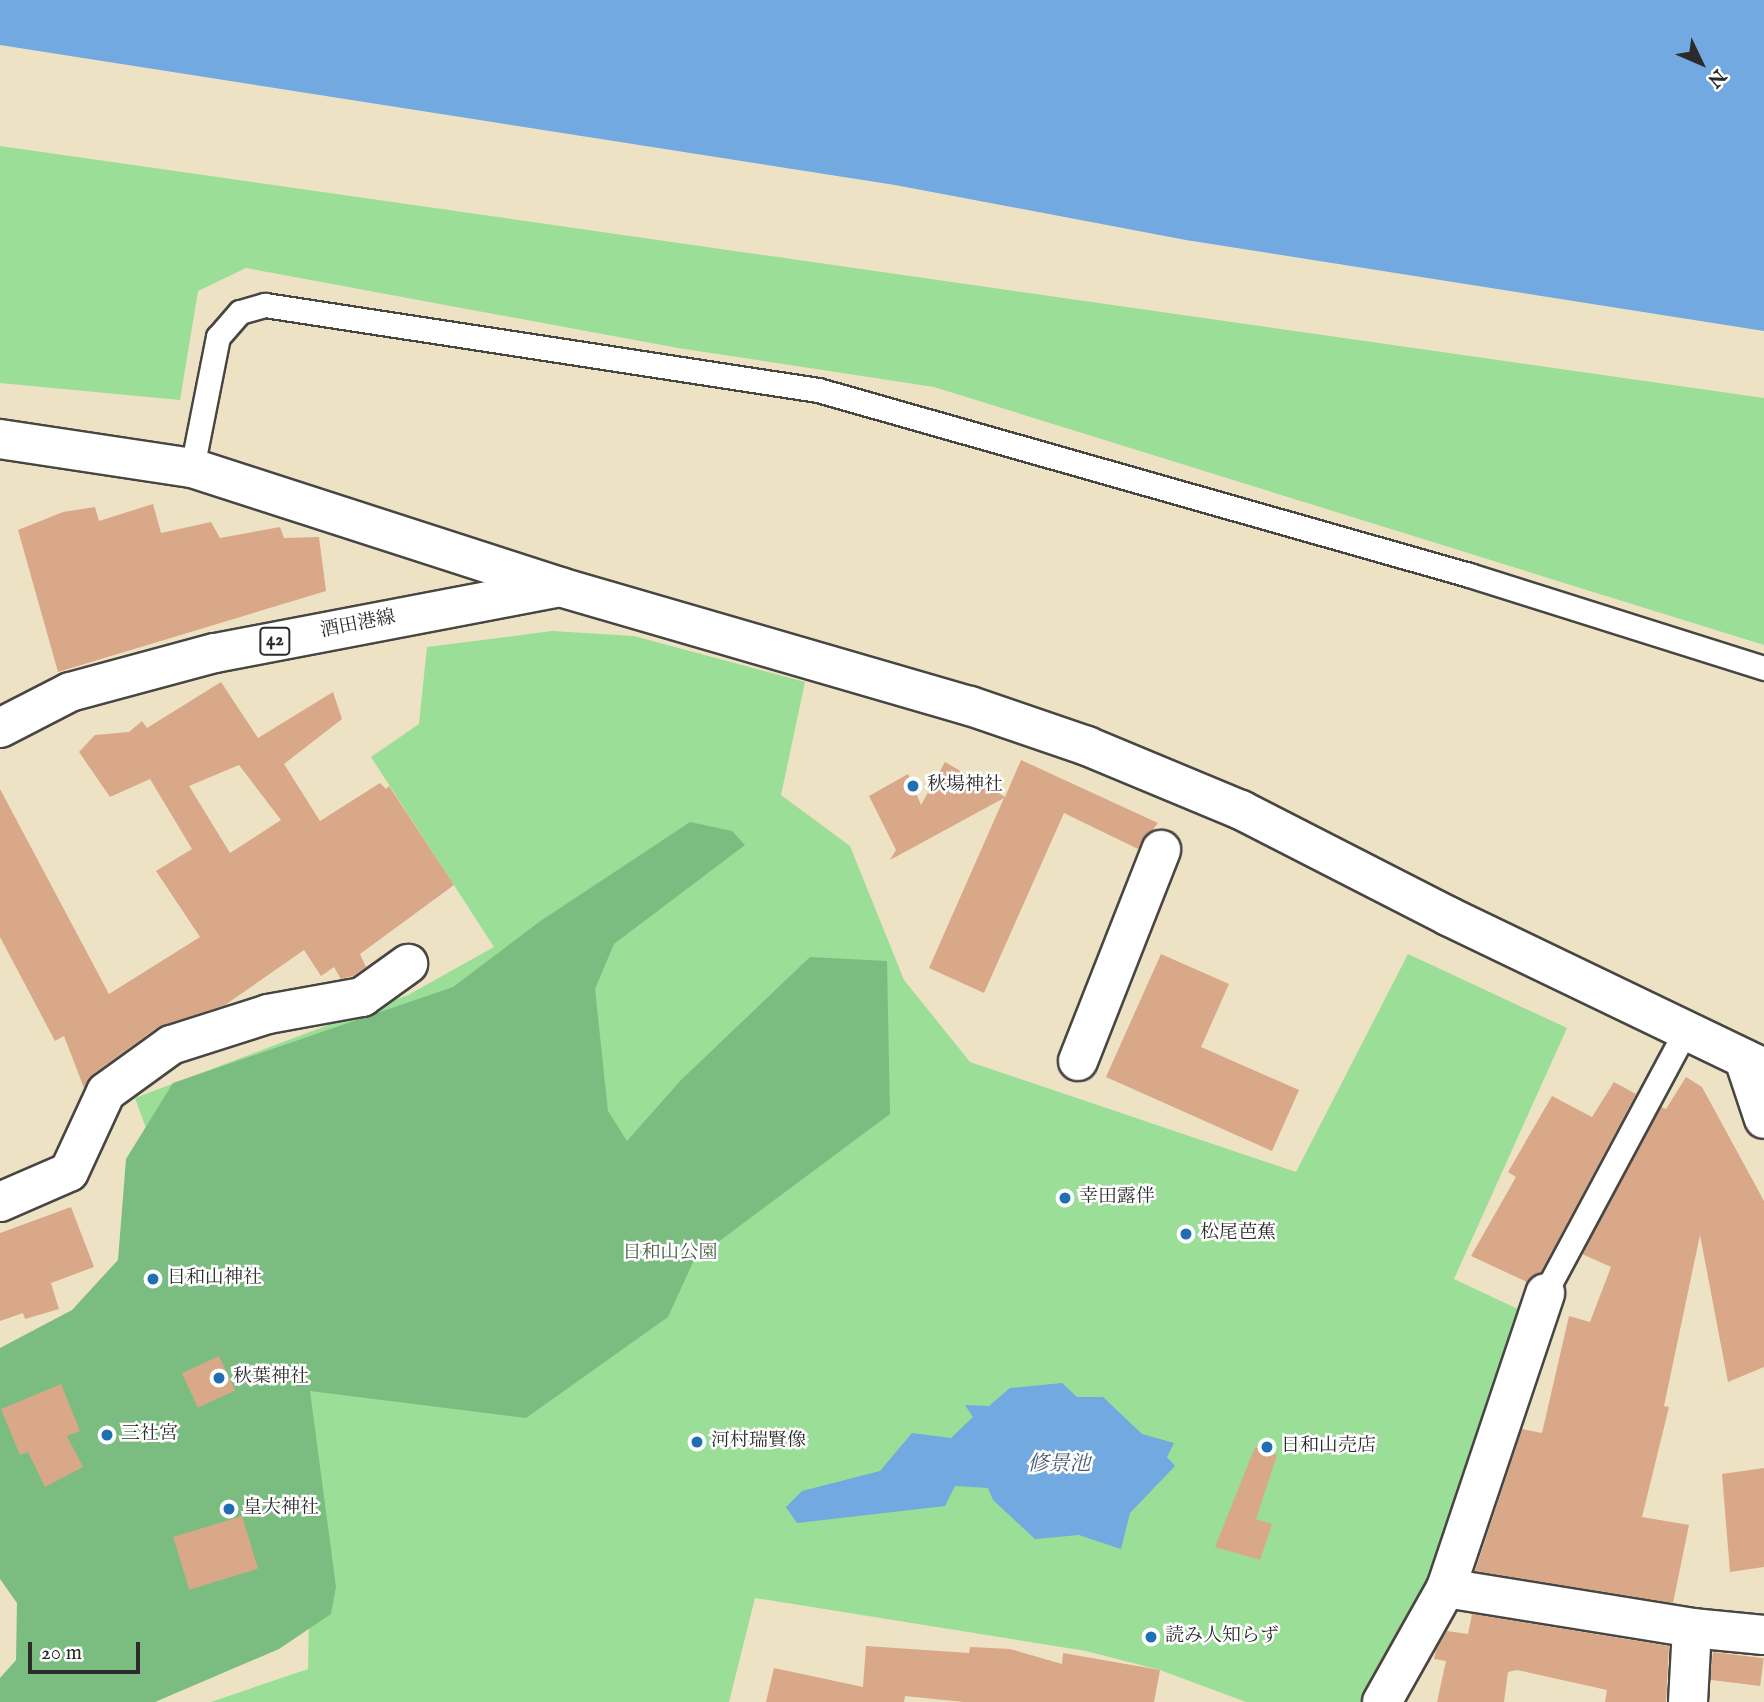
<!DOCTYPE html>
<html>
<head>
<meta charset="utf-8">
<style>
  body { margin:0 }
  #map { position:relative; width:1764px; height:1702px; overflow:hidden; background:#ede2c3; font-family:"IM FELL English","Noto Serif JP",serif }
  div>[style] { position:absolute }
  .green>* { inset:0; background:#9ade97 }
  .forest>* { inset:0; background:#7bbd80 }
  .water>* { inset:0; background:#71a9e0 }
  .building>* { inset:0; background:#d8a889; transform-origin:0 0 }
  .roads { filter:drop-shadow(2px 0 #484642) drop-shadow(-2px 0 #484642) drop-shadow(0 2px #484642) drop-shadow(0 -2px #484642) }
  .service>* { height:23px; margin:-11.5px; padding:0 11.5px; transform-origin:11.5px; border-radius:11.5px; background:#fff }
  .minor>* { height:38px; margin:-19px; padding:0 19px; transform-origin:19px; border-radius:19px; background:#fff }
  .tertiary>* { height:38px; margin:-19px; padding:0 19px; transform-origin:19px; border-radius:19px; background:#fff }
  .primary>* { height:38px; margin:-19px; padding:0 19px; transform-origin:19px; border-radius:19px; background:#fff }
  .dots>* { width:19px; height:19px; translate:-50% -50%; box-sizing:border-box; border:4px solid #fff; border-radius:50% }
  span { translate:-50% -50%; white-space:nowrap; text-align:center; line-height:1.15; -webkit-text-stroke:5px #fff; paint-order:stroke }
  .shield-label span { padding:2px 5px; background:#fff; border:2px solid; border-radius:5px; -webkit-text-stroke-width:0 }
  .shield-label { font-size:18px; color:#2b2b2b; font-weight:700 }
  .street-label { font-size:19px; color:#2b2b2b }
  .poi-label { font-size:19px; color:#2b2b2b }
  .left { translate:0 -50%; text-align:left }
  .park-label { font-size:19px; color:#4c614b }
  .water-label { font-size:21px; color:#475d73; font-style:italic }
  .north { position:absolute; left:1666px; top:28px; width:70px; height:70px; -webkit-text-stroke:5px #fff; paint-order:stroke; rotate:134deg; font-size:19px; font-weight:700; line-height:28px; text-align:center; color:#2b2b2b }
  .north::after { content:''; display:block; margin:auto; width:24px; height:32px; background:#2b2b2b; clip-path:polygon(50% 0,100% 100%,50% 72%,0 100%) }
  .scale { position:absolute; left:28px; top:1642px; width:112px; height:32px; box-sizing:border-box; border:4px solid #2b2b2b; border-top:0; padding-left:9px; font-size:21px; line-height:24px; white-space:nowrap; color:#2b2b2b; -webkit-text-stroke:5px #fff; paint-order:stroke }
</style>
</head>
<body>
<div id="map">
  <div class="green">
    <div style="clip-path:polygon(0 146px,1764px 398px,1764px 645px,934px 387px,678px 348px,246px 268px,198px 291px,180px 400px,0 383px)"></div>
    <div style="clip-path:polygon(552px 631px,634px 636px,805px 682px,781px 795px,850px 846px,904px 980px,970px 1062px,1296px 1172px,1408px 954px,1567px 1028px,1454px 1279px,1522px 1311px,1438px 1569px,1365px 1702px,1246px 1702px,1160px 1670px,1086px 1651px,755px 1598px,729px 1702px,211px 1702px,308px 1669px,312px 1462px,189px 1246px,135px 1098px,408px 995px,494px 947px,371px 757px,419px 724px,427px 647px)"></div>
  </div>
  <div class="forest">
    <div style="clip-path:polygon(690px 822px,732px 831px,745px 845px,614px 944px,595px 989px,608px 1111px,627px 1141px,681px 1080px,810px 957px,887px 961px,890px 1114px,694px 1260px,668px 1317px,526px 1418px,310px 1391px,336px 1587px,331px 1614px,279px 1649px,155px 1702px,0 1702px,0 1678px,16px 1660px,17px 1603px,0 1579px,0 1348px,72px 1310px,118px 1260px,126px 1159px,173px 1083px,453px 987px,539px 922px)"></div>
  </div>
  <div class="water">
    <div style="clip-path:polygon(0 0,1764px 0,1764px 331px,1186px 240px,895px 185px,0 45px)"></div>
    <div style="clip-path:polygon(1062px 1383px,1077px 1397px,1103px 1397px,1142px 1434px,1174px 1443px,1167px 1457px,1175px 1466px,1130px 1513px,1121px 1549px,1079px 1535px,1035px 1539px,993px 1500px,988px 1488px,955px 1486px,945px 1506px,797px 1523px,786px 1507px,802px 1491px,880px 1471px,912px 1433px,951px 1438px,973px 1417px,965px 1405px,989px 1406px,1010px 1388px)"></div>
  </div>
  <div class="building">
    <div style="clip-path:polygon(153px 504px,161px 533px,211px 522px,220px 538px,280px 527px,284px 538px,319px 537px,326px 591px,58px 672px,18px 530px,63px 512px,95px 507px,99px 521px)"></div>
    <div style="clip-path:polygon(evenodd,221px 682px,258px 738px,333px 692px,342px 719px,284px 764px,320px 821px,380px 783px,386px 789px,389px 786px,454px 885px,360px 954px,366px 967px,353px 976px,341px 979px,334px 967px,321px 976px,304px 950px,225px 1005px,158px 1027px,93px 1074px,84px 1088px,64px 1036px,55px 1041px,0 937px,0 789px,109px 994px,200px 937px,156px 871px,192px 849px,150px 779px,110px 797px,79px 752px,95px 735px,129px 732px,142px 721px,147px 728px,221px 682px,239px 765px,281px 820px,230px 853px,189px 786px,239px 765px)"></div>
    <div style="clip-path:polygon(1021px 760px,1158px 823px,1138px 849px,1064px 813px,984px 993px,929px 968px,1004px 798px,890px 860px,896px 850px,869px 796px,908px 774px,921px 805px,945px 762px,1005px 797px)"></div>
    <div style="clip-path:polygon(1161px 954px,1229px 984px,1201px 1047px,1299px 1090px,1272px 1151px,1106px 1077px)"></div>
    <div style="clip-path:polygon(1686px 1077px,1702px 1087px,1764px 1201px,1764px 1367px,1728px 1382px,1700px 1235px,1664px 1406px,1669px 1407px,1642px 1517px,1689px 1525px,1673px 1603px,1475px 1571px,1522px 1429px,1542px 1433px,1569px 1316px,1590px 1322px,1611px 1267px,1582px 1254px,1661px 1107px,1666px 1109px)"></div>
    <div style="clip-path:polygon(1614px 1082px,1636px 1094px,1541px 1272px,1527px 1282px,1471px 1256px,1516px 1177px,1508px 1172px,1552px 1096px,1592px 1117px)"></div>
    <div style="clip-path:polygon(71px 1207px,94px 1267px,51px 1283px,59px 1309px,25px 1319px,23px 1313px,0 1321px,0 1233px)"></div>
    <div style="left:219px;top:1356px;width:38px;height:41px;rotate:65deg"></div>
    <div style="clip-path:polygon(61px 1384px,80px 1431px,67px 1436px,83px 1467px,45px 1487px,28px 1452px,20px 1455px,1px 1409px)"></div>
    <div style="clip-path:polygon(1255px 1447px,1277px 1455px,1256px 1519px,1272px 1524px,1260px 1560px,1215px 1547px)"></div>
    <div style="clip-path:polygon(1764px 1468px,1764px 1567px,1730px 1572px,1722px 1474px)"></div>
    <div style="left:242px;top:1516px;width:55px;height:72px;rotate:73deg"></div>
    <div style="clip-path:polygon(1472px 1614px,1669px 1646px,1666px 1702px,1605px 1702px,1607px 1690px,1517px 1670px,1508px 1672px,1504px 1702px,1437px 1702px,1446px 1661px,1434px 1659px,1436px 1650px,1447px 1631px,1468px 1634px)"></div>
    <div style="clip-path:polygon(866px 1646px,969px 1653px,970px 1647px,1010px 1649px,1062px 1664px,1063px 1653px,1160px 1670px,1154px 1702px,964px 1702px,905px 1696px,904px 1702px,766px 1702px,774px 1668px,863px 1687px)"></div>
    <div style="left:1713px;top:1652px;width:51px;height:28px;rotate:7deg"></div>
  </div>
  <div class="roads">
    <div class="service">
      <div style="left:192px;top:468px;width:134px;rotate:-78.8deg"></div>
      <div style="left:218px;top:337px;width:33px;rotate:-49deg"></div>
      <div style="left:240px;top:312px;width:26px;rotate:-16deg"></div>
      <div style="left:265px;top:305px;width:559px;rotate:8.74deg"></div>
      <div style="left:818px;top:390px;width:677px;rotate:15.86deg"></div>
      <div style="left:1469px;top:575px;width:309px;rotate:17.5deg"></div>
      <div style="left:1545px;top:1293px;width:296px;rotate:-61.8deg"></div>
    </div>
    <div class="minor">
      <div style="left:1744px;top:1059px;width:63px;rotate:71.6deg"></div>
      <div style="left:1078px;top:1061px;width:227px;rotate:-68.5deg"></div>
      <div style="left:0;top:1202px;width:75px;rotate:-23.5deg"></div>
      <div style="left:69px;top:1172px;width:88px;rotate:-65.2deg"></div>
      <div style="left:106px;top:1092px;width:80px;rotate:-35.9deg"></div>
      <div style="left:171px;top:1045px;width:102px;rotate:-17.7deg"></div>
      <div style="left:268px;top:1014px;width:96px;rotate:-10.3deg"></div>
      <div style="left:362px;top:997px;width:57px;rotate:-35.7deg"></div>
      <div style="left:1446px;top:1588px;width:249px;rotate:9.2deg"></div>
      <div style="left:1382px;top:1702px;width:131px;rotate:-60.7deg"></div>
      <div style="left:1446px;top:1588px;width:311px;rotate:-71.4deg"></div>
      <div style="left:1688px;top:1702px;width:74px;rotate:-86.9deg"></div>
      <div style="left:1692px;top:1628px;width:72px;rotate:5.6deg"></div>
    </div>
    <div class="tertiary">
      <div style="left:0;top:439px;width:194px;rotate:8.6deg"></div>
      <div style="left:192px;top:468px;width:387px;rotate:17.9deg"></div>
      <div style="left:560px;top:587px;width:427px;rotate:16.2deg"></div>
      <div style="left:970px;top:706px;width:124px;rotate:18.9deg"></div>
      <div style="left:1087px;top:746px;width:167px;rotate:22.6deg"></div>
      <div style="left:1241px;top:810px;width:233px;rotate:27.1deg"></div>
      <div style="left:1448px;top:916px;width:351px;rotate:25.7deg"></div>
    </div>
    <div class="primary">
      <div style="left:0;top:728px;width:79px;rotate:-27.2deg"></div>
      <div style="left:70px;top:692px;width:150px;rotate:-15.1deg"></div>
      <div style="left:215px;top:653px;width:351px;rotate:-10.8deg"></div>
    </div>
  </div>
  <div class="dots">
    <div style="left:913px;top:786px;background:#1f6fb2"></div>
    <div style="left:1065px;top:1198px;background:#1f6fb2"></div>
    <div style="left:1186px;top:1234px;background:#1f6fb2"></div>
    <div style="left:153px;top:1279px;background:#1f6fb2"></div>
    <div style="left:219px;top:1378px;background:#1f6fb2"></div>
    <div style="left:107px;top:1435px;background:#1f6fb2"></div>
    <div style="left:697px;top:1442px;background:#1f6fb2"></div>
    <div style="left:1267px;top:1447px;background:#1f6fb2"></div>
    <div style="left:229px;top:1509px;background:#1f6fb2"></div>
    <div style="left:1151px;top:1637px;background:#1f6fb2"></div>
  </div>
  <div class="shield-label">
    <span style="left:275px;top:641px">42</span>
  </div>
  <div class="street-label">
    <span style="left:358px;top:625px;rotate:-11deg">酒田港線</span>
  </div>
  <div class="poi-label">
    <span class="left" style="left:927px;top:786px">秋場神社</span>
    <span class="left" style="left:1079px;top:1198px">幸田露伴</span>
    <span class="left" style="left:1200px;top:1234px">松尾芭蕉</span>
    <span class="left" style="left:167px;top:1279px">日和山神社</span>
    <span class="left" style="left:233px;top:1378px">秋葉神社</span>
    <span class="left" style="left:121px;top:1435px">三社宮</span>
    <span class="left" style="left:711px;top:1442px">河村瑞賢像</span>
    <span class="left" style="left:1281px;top:1447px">日和山売店</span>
    <span class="left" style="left:243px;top:1509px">皇大神社</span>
    <span class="left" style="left:1165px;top:1637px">読み人知らず</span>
  </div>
  <div class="park-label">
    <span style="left:670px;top:1254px">日和山公園</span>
  </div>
  <div class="water-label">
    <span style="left:1059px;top:1465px">修景池</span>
  </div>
  <div class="north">N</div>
  <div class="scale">20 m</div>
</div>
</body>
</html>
